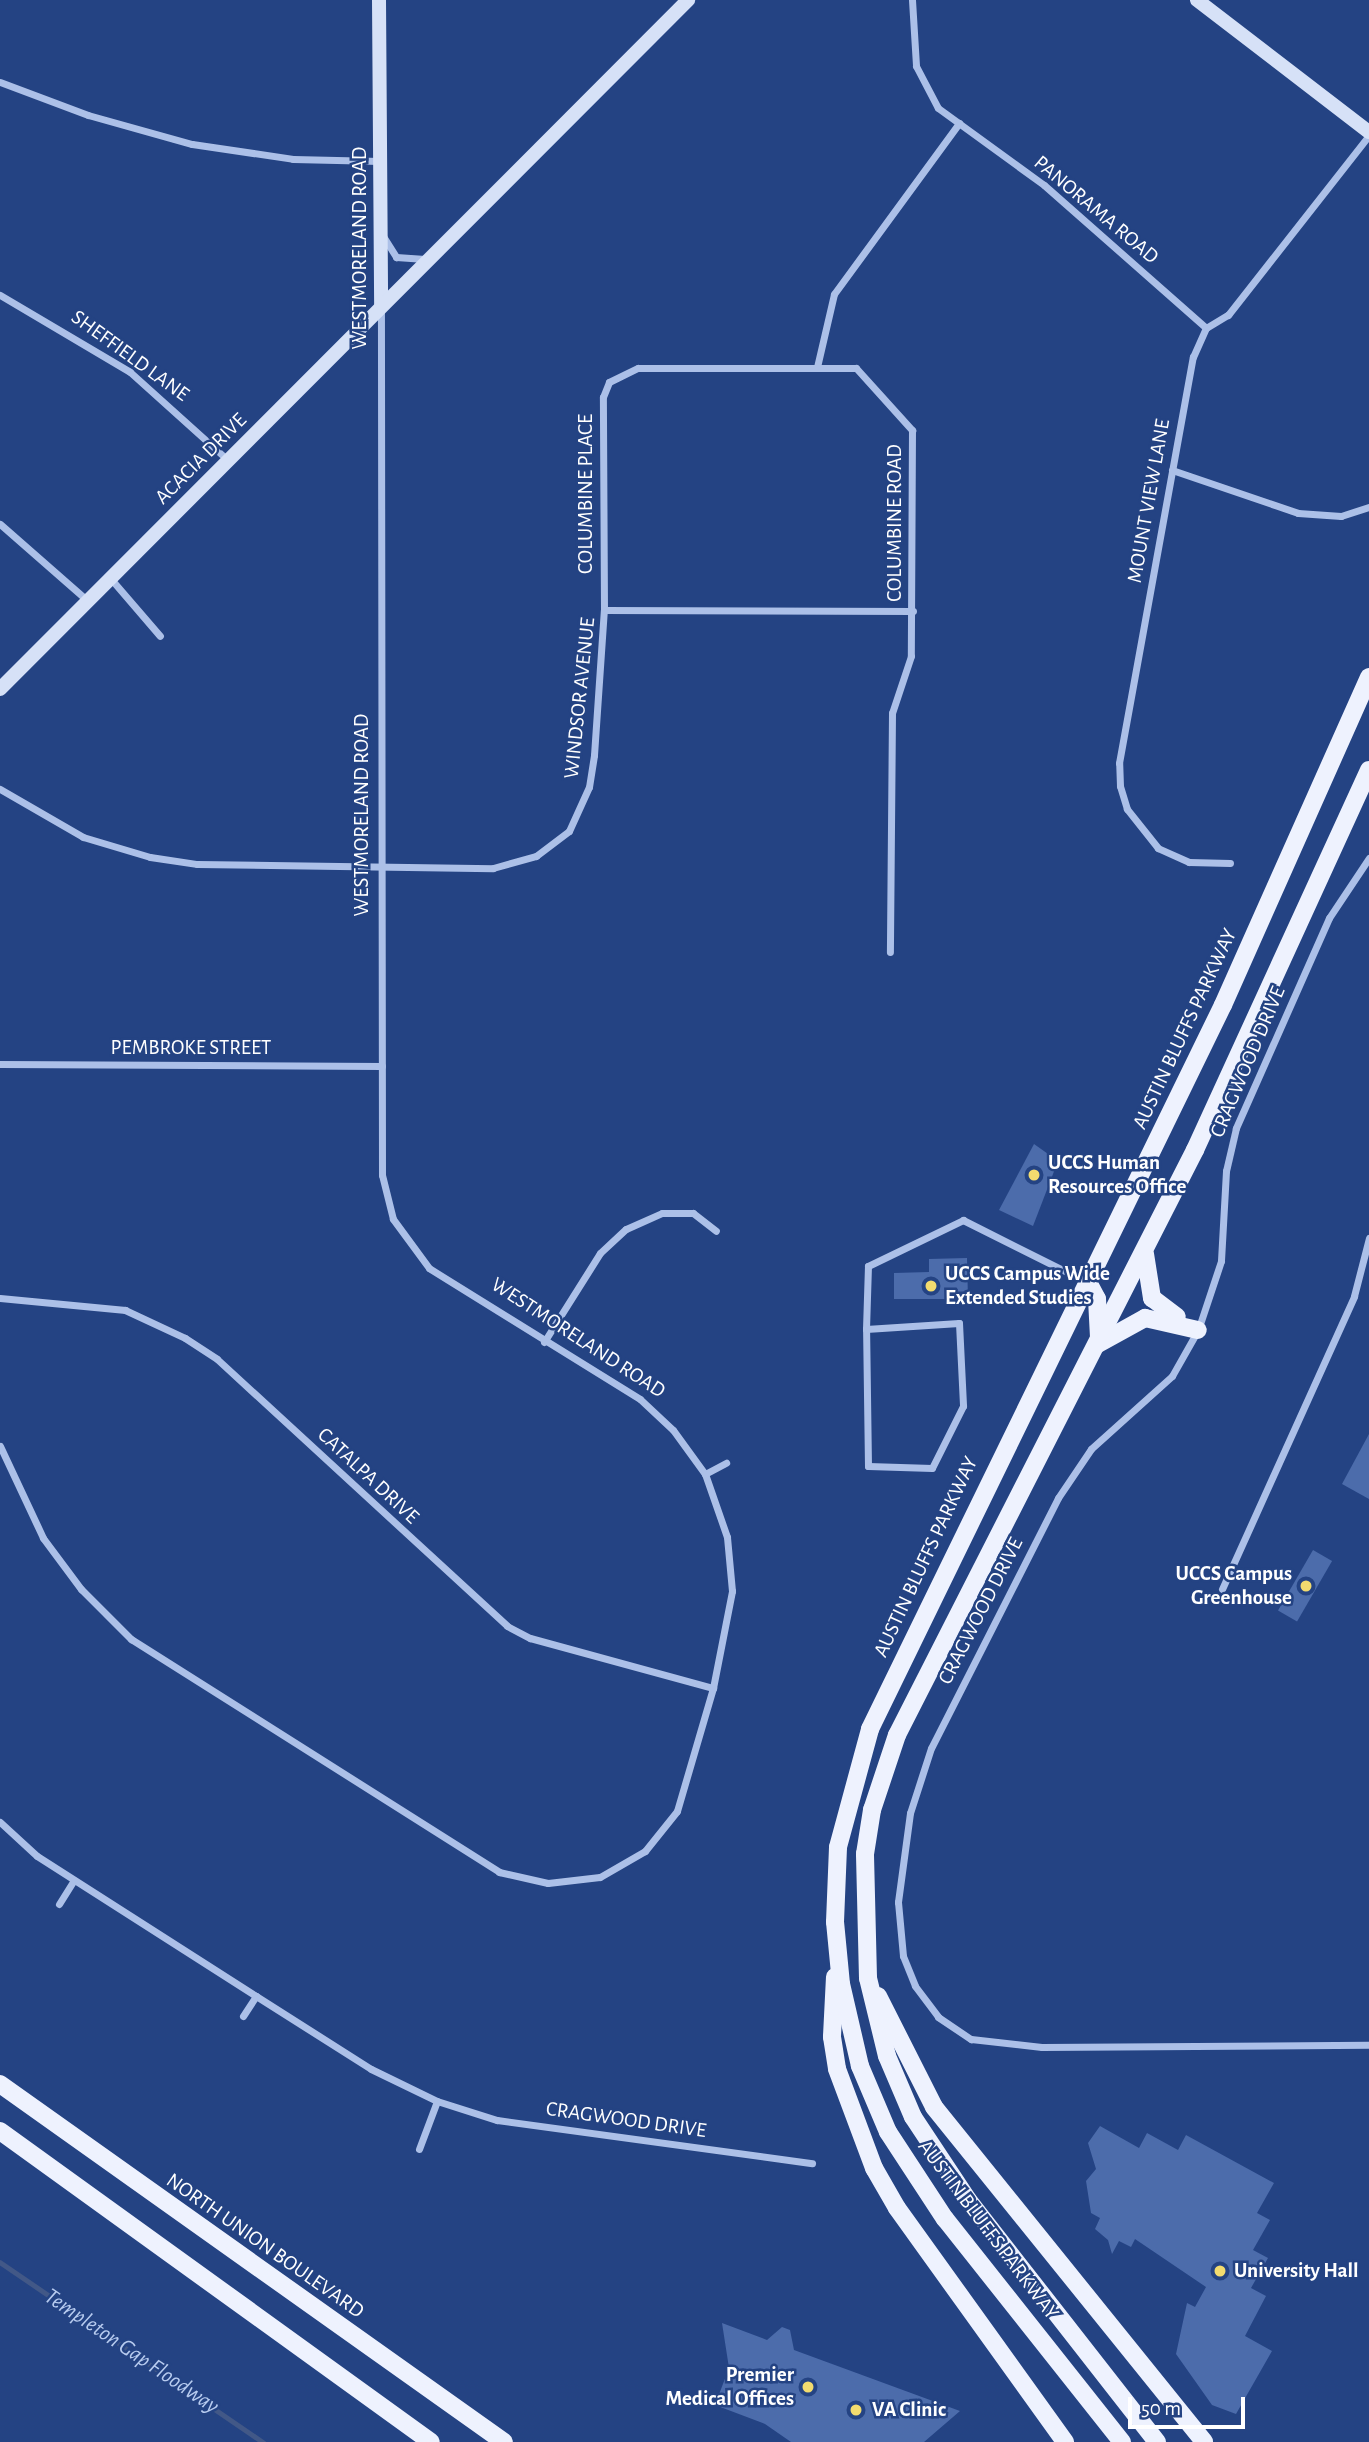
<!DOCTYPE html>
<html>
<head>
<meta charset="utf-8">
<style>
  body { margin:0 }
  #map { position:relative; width:1369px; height:2442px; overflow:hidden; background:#244383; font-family:"Alegreya Sans",sans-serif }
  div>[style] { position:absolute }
  .stream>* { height:4.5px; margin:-2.25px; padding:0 2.25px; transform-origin:2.25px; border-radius:2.25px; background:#425887 }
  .building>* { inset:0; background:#4c6cab; transform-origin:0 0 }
  .street>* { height:7px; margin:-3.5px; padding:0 3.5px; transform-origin:3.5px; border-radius:3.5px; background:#acc0e8 }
  .secondary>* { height:14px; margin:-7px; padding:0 7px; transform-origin:7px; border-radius:7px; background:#d6e1f7 }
  .primary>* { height:18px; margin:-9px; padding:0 9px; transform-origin:9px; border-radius:9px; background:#eef2fe }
  .dots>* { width:19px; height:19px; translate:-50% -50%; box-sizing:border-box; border:4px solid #244383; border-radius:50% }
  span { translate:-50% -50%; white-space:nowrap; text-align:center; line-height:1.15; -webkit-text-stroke:5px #244383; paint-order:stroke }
  .street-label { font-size:21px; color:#fff }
  .poi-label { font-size:21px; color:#fff; font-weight:700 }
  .left { translate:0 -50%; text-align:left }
  .right { translate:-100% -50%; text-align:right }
  .water-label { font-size:23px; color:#b7cbef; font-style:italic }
  .scale { position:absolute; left:1128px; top:2397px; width:117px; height:32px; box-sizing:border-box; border:4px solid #fff; border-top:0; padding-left:9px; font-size:21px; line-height:24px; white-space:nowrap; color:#fff; -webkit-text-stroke:5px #244383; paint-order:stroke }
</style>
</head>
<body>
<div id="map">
  <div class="stream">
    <div style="left:0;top:2262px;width:319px;rotate:34.4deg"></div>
  </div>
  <div class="building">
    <div style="clip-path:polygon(1034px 1144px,1058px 1161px,1033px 1226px,999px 1210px)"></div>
    <div style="clip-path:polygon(967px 1258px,968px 1299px,894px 1299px,894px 1273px,929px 1272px,929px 1259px)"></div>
    <div style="clip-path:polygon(1369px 1434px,1369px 1499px,1342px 1484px)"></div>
    <div style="left:1313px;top:1550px;width:22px;height:70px;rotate:30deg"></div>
    <div style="clip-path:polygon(1100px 2126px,1139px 2148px,1147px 2133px,1178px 2150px,1186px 2135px,1274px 2183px,1257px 2213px,1270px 2220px,1253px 2250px,1268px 2258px,1251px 2288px,1266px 2296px,1245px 2336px,1272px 2351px,1236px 2414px,1212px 2405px,1176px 2354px,1187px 2303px,1195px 2307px,1206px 2287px,1135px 2239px,1131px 2247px,1119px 2241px,1112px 2254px,1108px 2240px,1095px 2229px,1100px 2218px,1091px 2213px,1086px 2181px,1096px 2169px,1088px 2143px)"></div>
    <div style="clip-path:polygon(722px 2323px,767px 2340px,782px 2327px,790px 2330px,794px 2350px,960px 2411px,924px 2442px,791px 2442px,765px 2424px,715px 2405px,729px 2368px)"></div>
  </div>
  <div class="street">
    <div style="left:912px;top:0;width:66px;rotate:86.5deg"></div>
    <div style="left:916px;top:66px;width:47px;rotate:62.4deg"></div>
    <div style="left:938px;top:108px;width:131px;rotate:36deg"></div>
    <div style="left:1044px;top:185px;width:216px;rotate:41.4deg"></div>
    <div style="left:0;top:82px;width:94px;rotate:20.6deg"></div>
    <div style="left:88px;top:115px;width:108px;rotate:15.6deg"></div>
    <div style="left:192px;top:144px;width:102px;rotate:8.4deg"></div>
    <div style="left:293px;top:159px;width:87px;rotate:1.3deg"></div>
    <div style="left:383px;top:236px;width:25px;rotate:58deg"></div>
    <div style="left:396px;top:257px;width:29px;rotate:4deg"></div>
    <div style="left:0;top:295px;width:151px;rotate:30.6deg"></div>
    <div style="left:130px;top:372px;width:133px;rotate:42deg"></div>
    <div style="left:817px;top:367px;width:75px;rotate:-76.9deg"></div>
    <div style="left:834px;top:294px;width:212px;rotate:-53.8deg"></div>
    <div style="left:1172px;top:470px;width:133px;rotate:18.8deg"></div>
    <div style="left:1298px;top:513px;width:43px;rotate:4deg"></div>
    <div style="left:1341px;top:516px;width:29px;rotate:-18deg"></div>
    <div style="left:0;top:524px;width:117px;rotate:41.2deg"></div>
    <div style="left:111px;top:579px;width:75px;rotate:49.3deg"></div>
    <div style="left:604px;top:610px;width:309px;rotate:0.2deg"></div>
    <div style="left:0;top:789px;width:96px;rotate:30deg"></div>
    <div style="left:83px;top:837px;width:70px;rotate:16.6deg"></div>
    <div style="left:150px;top:857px;width:48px;rotate:8.5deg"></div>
    <div style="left:197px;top:864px;width:296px;rotate:0.8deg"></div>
    <div style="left:493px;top:868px;width:45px;rotate:-15.6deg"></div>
    <div style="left:536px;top:856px;width:41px;rotate:-37.1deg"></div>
    <div style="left:569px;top:831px;width:48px;rotate:-65.6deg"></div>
    <div style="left:589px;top:787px;width:32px;rotate:-81deg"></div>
    <div style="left:594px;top:755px;width:145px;rotate:-86.1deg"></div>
    <div style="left:604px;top:610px;width:213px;rotate:-90.3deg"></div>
    <div style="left:603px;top:397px;width:16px;rotate:-68deg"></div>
    <div style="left:609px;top:382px;width:32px;rotate:-26deg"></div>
    <div style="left:638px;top:368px;width:218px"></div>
    <div style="left:856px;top:368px;width:84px;rotate:47.9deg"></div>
    <div style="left:912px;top:430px;width:226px;rotate:90.3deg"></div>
    <div style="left:911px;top:656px;width:60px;rotate:108.4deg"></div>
    <div style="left:892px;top:713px;width:239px;rotate:90.5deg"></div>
    <div style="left:1369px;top:858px;width:72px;rotate:123.7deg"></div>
    <div style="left:1329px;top:918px;width:230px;rotate:113.9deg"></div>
    <div style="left:1236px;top:1128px;width:44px;rotate:103.1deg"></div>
    <div style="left:1226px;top:1171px;width:90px;rotate:93.2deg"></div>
    <div style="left:1221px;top:1261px;width:73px;rotate:108.4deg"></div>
    <div style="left:1198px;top:1330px;width:53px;rotate:119.5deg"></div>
    <div style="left:1172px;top:1376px;width:109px;rotate:138deg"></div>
    <div style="left:1091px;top:1449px;width:59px;rotate:124deg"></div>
    <div style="left:1058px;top:1498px;width:280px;rotate:116.9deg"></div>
    <div style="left:931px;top:1748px;width:68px;rotate:107.9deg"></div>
    <div style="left:910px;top:1813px;width:90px;rotate:97.7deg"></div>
    <div style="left:898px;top:1902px;width:54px;rotate:84.7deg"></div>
    <div style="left:903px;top:1956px;width:32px;rotate:68deg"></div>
    <div style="left:915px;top:1986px;width:39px;rotate:53deg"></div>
    <div style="left:938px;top:2017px;width:40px;rotate:34deg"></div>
    <div style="left:971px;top:2039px;width:71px;rotate:6.4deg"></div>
    <div style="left:1042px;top:2047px;width:327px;rotate:-0.4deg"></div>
    <div style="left:1230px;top:863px;width:41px;rotate:-178.6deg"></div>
    <div style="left:1189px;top:862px;width:34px;rotate:-156deg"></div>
    <div style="left:1158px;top:848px;width:50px;rotate:-128.5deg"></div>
    <div style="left:1127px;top:809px;width:24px;rotate:-107deg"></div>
    <div style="left:1120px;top:786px;width:23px;rotate:-92deg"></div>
    <div style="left:1119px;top:763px;width:413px;rotate:-79.7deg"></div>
    <div style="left:1193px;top:357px;width:32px;rotate:-66deg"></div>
    <div style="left:1206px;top:328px;width:26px;rotate:-31deg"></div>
    <div style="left:1228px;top:315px;width:229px;rotate:-51.9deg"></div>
    <div style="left:0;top:1064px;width:382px;rotate:0.3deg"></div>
    <div style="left:0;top:1298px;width:126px;rotate:5.5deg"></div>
    <div style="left:125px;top:1310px;width:66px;rotate:25deg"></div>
    <div style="left:185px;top:1338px;width:38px;rotate:33deg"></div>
    <div style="left:217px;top:1359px;width:394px;rotate:42.6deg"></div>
    <div style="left:507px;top:1626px;width:26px;rotate:28deg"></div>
    <div style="left:530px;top:1638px;width:190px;rotate:15.3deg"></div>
    <div style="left:866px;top:1329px;width:93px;rotate:-3.7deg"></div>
    <div style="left:959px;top:1323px;width:83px;rotate:87.2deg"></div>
    <div style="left:963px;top:1406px;width:69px;rotate:116.6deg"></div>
    <div style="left:932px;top:1468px;width:64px;rotate:-178.2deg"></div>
    <div style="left:868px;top:1466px;width:137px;rotate:-90.8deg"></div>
    <div style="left:866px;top:1329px;width:63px;rotate:-88.2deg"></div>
    <div style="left:868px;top:1266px;width:106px;rotate:-25.8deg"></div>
    <div style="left:963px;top:1220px;width:139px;rotate:26.6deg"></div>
    <div style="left:544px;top:1342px;width:105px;rotate:-57.8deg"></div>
    <div style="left:600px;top:1253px;width:35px;rotate:-43deg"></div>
    <div style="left:626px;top:1229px;width:39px;rotate:-24deg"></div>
    <div style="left:662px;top:1213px;width:31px"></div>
    <div style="left:693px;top:1213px;width:29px;rotate:38deg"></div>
    <div style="left:0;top:1446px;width:102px;rotate:64.9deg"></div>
    <div style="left:43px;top:1538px;width:64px;rotate:53.3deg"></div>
    <div style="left:81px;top:1589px;width:71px;rotate:45deg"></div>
    <div style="left:131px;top:1639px;width:436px;rotate:32.3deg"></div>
    <div style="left:499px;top:1872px;width:50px;rotate:12.7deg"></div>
    <div style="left:548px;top:1883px;width:52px;rotate:-6.6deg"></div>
    <div style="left:600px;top:1877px;width:52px;rotate:-30deg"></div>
    <div style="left:645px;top:1851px;width:51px;rotate:-51.3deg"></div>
    <div style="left:677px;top:1811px;width:128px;rotate:-73.7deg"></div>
    <div style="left:713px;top:1688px;width:99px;rotate:-78.9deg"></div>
    <div style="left:732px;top:1591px;width:54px;rotate:-95.3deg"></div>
    <div style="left:727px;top:1537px;width:67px;rotate:-109.2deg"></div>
    <div style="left:705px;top:1474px;width:54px;rotate:-126deg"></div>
    <div style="left:673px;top:1430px;width:45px;rotate:-136.8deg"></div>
    <div style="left:640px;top:1399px;width:248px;rotate:-148.2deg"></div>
    <div style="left:429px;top:1268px;width:61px;rotate:-126.3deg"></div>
    <div style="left:393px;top:1219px;width:45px;rotate:-104deg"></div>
    <div style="left:382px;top:1175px;width:865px;rotate:-90.07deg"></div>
    <div style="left:705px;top:1474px;width:24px;rotate:-28deg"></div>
    <div style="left:1222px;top:1589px;width:321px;rotate:-65.7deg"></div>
    <div style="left:1354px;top:1296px;width:60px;rotate:-75.5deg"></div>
    <div style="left:0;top:1822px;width:50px;rotate:42.6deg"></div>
    <div style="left:37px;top:1856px;width:260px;rotate:32.6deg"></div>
    <div style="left:256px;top:1996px;width:136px;rotate:32.4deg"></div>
    <div style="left:371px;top:2069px;width:73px;rotate:25.9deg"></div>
    <div style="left:437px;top:2101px;width:63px;rotate:17.6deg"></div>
    <div style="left:497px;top:2120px;width:318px;rotate:7.8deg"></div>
    <div style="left:59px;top:1904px;width:28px;rotate:-58deg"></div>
    <div style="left:243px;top:2016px;width:24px;rotate:-57deg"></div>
    <div style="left:419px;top:2149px;width:51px;rotate:-69.4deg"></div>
  </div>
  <div class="secondary">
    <div style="left:379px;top:0;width:305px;rotate:89.6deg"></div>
    <div style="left:1197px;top:0;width:217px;rotate:37.5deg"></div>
    <div style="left:0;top:689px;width:974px;rotate:-45.04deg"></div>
  </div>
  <div class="primary">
    <div style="left:1145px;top:1254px;width:45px;rotate:81deg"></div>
    <div style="left:1152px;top:1298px;width:31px;rotate:37deg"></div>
    <div style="left:1088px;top:1282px;width:19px;rotate:62deg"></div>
    <div style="left:1097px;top:1299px;width:38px;rotate:87deg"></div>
    <div style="left:1098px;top:1344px;width:54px;rotate:-29deg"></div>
    <div style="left:1145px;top:1318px;width:54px;rotate:12.8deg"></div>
    <div style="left:835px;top:1977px;width:60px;rotate:92.9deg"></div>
    <div style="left:832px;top:2037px;width:32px;rotate:81deg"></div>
    <div style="left:837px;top:2069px;width:106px;rotate:69.5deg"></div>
    <div style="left:874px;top:2168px;width:46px;rotate:60.1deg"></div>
    <div style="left:897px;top:2208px;width:288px;rotate:54.3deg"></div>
    <div style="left:878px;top:1996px;width:124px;rotate:63.2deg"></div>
    <div style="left:934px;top:2107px;width:430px;rotate:51.1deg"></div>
    <div style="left:0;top:2084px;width:618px;rotate:35.39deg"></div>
    <div style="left:0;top:2131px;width:531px;rotate:35.81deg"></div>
    <div style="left:1122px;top:2442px;width:285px;rotate:-128.4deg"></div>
    <div style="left:945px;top:2219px;width:104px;rotate:-123.2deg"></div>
    <div style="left:888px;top:2132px;width:72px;rotate:-113deg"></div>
    <div style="left:860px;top:2066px;width:84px;rotate:-103deg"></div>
    <div style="left:841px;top:1984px;width:62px;rotate:-95.5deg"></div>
    <div style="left:835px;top:1922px;width:75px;rotate:-87.7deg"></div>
    <div style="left:838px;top:1847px;width:122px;rotate:-74.8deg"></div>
    <div style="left:870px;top:1729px;width:805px;rotate:-64.01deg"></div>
    <div style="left:1223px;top:1005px;width:359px;rotate:-66deg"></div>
    <div style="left:1157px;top:2442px;width:307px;rotate:-128deg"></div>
    <div style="left:968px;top:2200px;width:100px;rotate:-123.5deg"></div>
    <div style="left:913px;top:2117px;width:66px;rotate:-113.1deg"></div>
    <div style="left:887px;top:2056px;width:80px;rotate:-103.7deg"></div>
    <div style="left:868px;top:1978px;width:124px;rotate:-91.4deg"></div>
    <div style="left:865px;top:1854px;width:45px;rotate:-81deg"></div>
    <div style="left:872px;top:1810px;width:79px;rotate:-71.6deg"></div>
    <div style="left:897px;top:1735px;width:657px;rotate:-63.01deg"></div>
    <div style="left:1195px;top:1150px;width:418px;rotate:-65.4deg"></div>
  </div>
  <div class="dots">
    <div style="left:1034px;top:1175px;background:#f2db6f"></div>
    <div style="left:931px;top:1286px;background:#f2db6f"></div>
    <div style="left:1306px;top:1586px;background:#f2db6f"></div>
    <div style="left:1220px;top:2271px;background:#f2db6f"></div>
    <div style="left:808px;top:2387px;background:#f2db6f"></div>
    <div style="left:856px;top:2410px;background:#f2db6f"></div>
  </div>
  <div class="street-label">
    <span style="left:1096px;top:210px;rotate:40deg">PANORAMA ROAD</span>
    <span style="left:360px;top:248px;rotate:-90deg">WESTMORELAND ROAD</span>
    <span style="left:130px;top:356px;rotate:36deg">SHEFFIELD LANE</span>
    <span style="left:201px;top:459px;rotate:-45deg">ACACIA DRIVE</span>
    <span style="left:586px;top:494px;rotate:-90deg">COLUMBINE PLACE</span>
    <span style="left:1149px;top:501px;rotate:-80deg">MOUNT VIEW LANE</span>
    <span style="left:895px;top:523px;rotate:-90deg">COLUMBINE ROAD</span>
    <span style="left:580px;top:698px;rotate:-84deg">WINDSOR AVENUE</span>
    <span style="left:362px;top:815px;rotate:-90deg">WESTMORELAND ROAD</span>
    <span style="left:1185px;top:1029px;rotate:-65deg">AUSTIN BLUFFS PARKWAY</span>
    <span style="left:191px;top:1048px">PEMBROKE STREET</span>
    <span style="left:1248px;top:1062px;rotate:-67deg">CRAGWOOD DRIVE</span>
    <span style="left:578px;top:1338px;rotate:33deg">WESTMORELAND ROAD</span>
    <span style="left:368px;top:1476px;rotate:43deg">CATALPA DRIVE</span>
    <span style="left:926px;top:1557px;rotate:-65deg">AUSTIN BLUFFS PARKWAY</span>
    <span style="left:981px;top:1611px;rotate:-63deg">CRAGWOOD DRIVE</span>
    <span style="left:626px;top:2120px;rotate:8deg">CRAGWOOD DRIVE</span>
    <span style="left:988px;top:2230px;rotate:53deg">AUSTIN BLUFFS PARKWAY</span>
    <span style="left:265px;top:2246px;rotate:35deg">NORTH UNION BOULEVARD</span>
  </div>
  <div class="poi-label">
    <span class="left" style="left:1048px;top:1175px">UCCS Human<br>Resources Office</span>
    <span class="left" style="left:945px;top:1286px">UCCS Campus Wide<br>Extended Studies</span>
    <span class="right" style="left:1292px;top:1586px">UCCS Campus<br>Greenhouse</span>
    <span class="left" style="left:1234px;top:2271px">University Hall</span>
    <span class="right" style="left:794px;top:2387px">Premier<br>Medical Offices</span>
    <span class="left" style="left:872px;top:2410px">VA Clinic</span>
  </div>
  <div class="water-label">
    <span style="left:131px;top:2352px;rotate:34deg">Templeton Gap Floodway</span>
  </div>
  <div class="scale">50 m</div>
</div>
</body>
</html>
